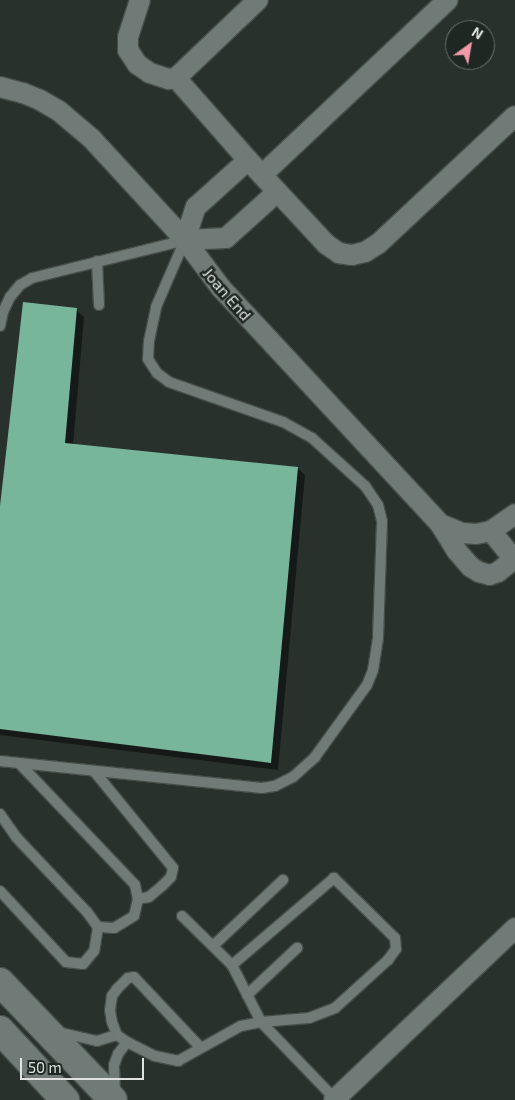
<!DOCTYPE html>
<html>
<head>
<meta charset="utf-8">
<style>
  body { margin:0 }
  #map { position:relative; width:515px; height:1100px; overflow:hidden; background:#29312d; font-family:"Exo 2",sans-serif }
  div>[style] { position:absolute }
  .shadow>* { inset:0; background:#0007 }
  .building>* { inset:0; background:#78b69b }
  .roads { filter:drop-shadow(1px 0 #464e4a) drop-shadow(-1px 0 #464e4a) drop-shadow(0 1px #464e4a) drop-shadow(0 -1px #464e4a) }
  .service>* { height:10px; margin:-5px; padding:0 5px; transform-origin:5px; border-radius:5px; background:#707a76 }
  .minor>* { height:20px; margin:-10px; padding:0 10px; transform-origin:10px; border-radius:10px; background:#707a76 }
  .secondary>* { height:28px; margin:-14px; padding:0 14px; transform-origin:14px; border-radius:14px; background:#707a76 }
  span { translate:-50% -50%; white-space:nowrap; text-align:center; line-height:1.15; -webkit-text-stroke:5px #1f2723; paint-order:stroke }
  .street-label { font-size:16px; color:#dee3e1 }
  .north { position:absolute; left:445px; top:20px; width:50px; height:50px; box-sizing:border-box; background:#1f2723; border:1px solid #6b726f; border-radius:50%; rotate:32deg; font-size:14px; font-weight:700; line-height:20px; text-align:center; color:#dee3e1 }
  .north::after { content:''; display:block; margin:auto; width:18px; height:22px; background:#f39aa9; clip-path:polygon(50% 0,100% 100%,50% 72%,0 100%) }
  .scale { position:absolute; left:20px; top:1058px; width:124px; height:22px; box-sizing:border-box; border:2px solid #dee3e1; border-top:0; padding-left:6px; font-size:15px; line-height:18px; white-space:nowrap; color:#dee3e1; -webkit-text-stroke:4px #1f2723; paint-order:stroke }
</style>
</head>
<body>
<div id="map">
  <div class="shadow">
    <div style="clip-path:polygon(76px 310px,84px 317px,73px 445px,297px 468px,305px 475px,278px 770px,0 735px,0 517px)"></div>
  </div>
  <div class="building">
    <div style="clip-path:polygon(23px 302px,77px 308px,65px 443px,298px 467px,271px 763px,0 729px,0 506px)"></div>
  </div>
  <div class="roads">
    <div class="service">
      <div style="left:97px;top:261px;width:44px;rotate:87.4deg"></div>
      <div style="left:0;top:326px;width:14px;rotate:-78deg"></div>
      <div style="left:3px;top:312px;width:17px;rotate:-65deg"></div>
      <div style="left:10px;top:297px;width:16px;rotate:-50deg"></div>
      <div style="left:20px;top:285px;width:14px;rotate:-30deg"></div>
      <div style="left:32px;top:278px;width:158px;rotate:-13.9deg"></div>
      <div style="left:0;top:761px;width:263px;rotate:5.9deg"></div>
      <div style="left:262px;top:788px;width:13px;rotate:-9deg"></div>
      <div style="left:275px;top:786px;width:20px;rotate:-27deg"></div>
      <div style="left:293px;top:777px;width:30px;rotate:-42deg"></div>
      <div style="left:315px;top:757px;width:89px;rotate:-54.2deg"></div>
      <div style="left:367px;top:685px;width:16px;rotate:-68deg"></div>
      <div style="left:373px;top:670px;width:33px;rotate:-81deg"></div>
      <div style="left:378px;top:637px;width:116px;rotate:-88deg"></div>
      <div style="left:382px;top:521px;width:16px;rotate:-104deg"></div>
      <div style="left:378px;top:505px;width:23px;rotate:-124deg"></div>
      <div style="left:365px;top:486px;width:72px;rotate:-137.8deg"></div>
      <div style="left:312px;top:438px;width:33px;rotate:-151deg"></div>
      <div style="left:283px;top:422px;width:121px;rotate:-160.7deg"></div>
      <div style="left:169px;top:382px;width:15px;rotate:-143deg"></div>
      <div style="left:157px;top:373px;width:17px;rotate:-123deg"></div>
      <div style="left:148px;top:359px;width:18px;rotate:-87deg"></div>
      <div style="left:149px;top:341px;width:35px;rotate:-78deg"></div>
      <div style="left:156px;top:307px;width:73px;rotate:-66.6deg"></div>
      <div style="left:19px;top:763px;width:168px;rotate:46.4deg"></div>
      <div style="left:135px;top:885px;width:14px;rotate:78deg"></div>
      <div style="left:138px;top:899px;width:17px;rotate:103deg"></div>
      <div style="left:134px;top:916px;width:23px;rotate:149deg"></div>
      <div style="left:114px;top:928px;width:16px;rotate:-176deg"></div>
      <div style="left:94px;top:771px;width:125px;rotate:50.8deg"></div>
      <div style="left:173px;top:868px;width:9px;rotate:103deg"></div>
      <div style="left:171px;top:877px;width:13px;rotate:135deg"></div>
      <div style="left:162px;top:886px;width:17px;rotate:140deg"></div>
      <div style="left:149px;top:897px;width:11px;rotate:170deg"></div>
      <div style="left:0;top:814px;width:28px;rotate:55deg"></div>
      <div style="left:16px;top:837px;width:103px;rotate:46.6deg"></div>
      <div style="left:87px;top:912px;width:19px;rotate:54deg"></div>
      <div style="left:98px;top:927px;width:24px;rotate:99deg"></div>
      <div style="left:94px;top:951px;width:17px;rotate:130deg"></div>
      <div style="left:83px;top:964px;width:17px;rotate:-173deg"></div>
      <div style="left:66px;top:962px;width:97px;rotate:-132.9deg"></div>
      <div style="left:182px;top:916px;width:70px;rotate:44.4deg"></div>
      <div style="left:232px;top:965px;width:64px;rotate:63deg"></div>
      <div style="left:261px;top:1022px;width:48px;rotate:-4.8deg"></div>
      <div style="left:309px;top:1018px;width:28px;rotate:-21deg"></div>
      <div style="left:335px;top:1008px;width:72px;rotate:-42.2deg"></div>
      <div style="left:388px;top:960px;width:14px;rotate:-54deg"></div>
      <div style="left:396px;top:949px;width:11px;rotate:-95deg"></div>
      <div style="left:395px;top:938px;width:86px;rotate:-135.5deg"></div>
      <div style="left:334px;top:878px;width:134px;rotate:139.5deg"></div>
      <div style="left:214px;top:945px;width:95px;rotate:-43.3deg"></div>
      <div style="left:247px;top:995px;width:69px;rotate:-43.2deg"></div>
      <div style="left:58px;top:1032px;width:40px;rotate:13deg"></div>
      <div style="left:97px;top:1041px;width:21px;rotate:-17deg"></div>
      <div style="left:200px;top:1047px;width:96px;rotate:-133.3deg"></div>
      <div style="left:134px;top:977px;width:6px;rotate:171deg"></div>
      <div style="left:128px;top:978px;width:16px;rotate:135deg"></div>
      <div style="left:117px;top:989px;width:9px;rotate:126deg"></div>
      <div style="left:112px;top:996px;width:14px;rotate:98deg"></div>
      <div style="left:110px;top:1010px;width:12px;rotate:81deg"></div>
      <div style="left:112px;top:1022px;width:14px;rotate:69deg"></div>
      <div style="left:117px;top:1035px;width:12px;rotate:35deg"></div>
      <div style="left:127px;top:1042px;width:31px;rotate:27deg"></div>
      <div style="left:155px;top:1056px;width:24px;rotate:12deg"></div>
      <div style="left:178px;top:1061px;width:72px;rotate:-29.1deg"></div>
      <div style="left:241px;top:1026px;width:20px;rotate:-11deg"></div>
      <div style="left:261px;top:1022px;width:107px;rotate:46.1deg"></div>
      <div style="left:115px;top:1095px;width:30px;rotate:-92deg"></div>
      <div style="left:114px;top:1065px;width:12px;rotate:-70deg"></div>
      <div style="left:118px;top:1054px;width:15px;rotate:-53deg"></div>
    </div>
    <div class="minor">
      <div style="left:140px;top:0;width:39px;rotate:108deg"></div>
      <div style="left:128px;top:37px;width:13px;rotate:90deg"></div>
      <div style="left:128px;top:50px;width:17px;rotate:57deg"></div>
      <div style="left:137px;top:64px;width:16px;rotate:35deg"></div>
      <div style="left:150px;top:73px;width:20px;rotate:18deg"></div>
      <div style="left:169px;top:79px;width:7px;rotate:-8deg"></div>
      <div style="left:176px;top:78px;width:113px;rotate:-43.6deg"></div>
      <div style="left:176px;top:78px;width:109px;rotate:48.7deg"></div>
      <div style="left:248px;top:160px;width:115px;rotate:47.1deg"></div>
      <div style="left:326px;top:244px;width:16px;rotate:35deg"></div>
      <div style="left:339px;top:253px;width:13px;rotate:9deg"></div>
      <div style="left:352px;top:255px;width:13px;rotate:-13deg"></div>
      <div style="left:365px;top:252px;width:15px;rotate:-32deg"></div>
      <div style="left:378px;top:244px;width:187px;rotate:-43.1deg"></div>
      <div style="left:0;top:87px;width:24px;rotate:15deg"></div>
      <div style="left:23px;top:93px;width:18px;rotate:22deg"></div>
      <div style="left:40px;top:100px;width:22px;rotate:30deg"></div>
      <div style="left:59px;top:111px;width:42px;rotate:40.2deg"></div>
      <div style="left:91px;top:138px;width:139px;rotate:47.3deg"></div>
      <div style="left:185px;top:240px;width:60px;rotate:53.1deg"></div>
      <div style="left:221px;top:288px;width:322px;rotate:47.1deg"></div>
      <div style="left:440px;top:524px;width:31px;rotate:58deg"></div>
      <div style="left:456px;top:550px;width:23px;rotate:49deg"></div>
      <div style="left:471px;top:567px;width:9px;rotate:32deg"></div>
      <div style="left:479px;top:572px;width:11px;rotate:15deg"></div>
      <div style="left:490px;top:575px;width:9px;rotate:-21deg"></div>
      <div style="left:498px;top:572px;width:22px;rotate:-39deg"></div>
      <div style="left:262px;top:175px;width:255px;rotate:-43.3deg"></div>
      <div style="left:185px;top:240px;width:41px;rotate:-2.8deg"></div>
      <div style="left:226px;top:238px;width:69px;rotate:-42deg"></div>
      <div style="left:185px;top:240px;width:35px;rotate:-72deg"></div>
      <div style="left:196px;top:207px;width:70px;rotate:-42.1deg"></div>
      <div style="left:440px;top:524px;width:24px;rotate:22deg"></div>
      <div style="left:462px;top:533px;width:14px;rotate:4deg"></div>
      <div style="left:476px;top:534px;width:15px;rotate:-11deg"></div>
      <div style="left:491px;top:531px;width:29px;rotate:-35deg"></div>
      <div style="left:491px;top:531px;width:36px;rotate:51deg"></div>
      <div style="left:334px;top:1100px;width:250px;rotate:-43.5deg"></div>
    </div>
    <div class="secondary">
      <div style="left:0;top:982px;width:163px;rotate:46.2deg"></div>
      <div style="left:0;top:1030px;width:96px;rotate:47.1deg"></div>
    </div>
  </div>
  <div class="street-label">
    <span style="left:227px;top:294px;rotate:49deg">Joan End</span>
  </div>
  <div class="north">N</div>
  <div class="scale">50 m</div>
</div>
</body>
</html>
